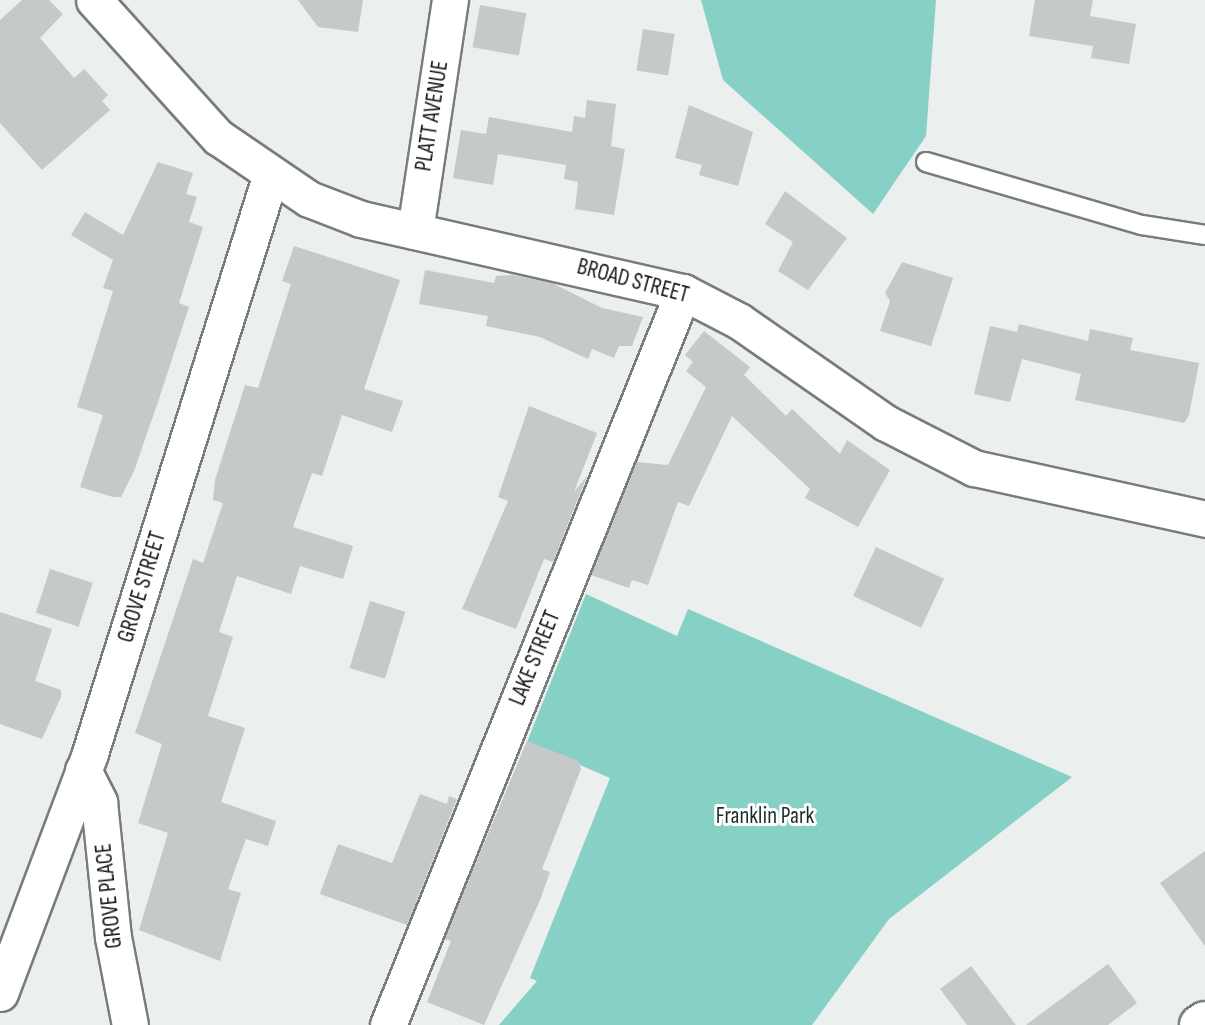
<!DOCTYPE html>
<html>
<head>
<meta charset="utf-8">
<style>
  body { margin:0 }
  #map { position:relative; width:1205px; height:1025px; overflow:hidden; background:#ebefee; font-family:"Sofia Sans Condensed",sans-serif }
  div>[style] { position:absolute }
  .green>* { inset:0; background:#86d0c6 }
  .building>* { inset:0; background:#c5c9c8; transform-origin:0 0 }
  .roads { filter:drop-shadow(2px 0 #787c7b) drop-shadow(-2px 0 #787c7b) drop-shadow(0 2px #787c7b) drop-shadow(0 -2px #787c7b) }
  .service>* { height:18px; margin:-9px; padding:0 9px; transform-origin:9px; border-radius:9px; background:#fff }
  .minor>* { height:35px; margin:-17.5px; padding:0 17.5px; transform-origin:17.5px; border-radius:17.5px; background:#fff }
  .tertiary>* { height:38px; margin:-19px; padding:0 19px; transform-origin:19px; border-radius:19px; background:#fff }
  span { translate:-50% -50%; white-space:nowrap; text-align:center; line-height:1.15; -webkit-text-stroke:6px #fff; paint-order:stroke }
  .street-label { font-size:23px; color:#151616 }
  .park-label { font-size:23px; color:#1a2f2c }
</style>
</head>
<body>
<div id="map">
  <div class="green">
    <div style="clip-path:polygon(701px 0,936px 0,926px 136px,873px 214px,723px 80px)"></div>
    <div style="clip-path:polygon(586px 594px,677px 636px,688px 609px,1072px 777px,889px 919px,812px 1025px,499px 1025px,537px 981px,530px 978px,610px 778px,527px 742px)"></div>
  </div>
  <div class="building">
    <div style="clip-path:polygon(22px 0,49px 0,63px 14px,40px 38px,74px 78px,84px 69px,108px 95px,102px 101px,110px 110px,42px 170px,0 123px,0 20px)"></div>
    <div style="clip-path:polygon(298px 0,363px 0,358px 32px,318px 27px)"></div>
    <div style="clip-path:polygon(1035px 0,1093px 0,1090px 16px,1136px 24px,1129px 64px,1091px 58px,1093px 46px,1029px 36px)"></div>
    <div style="left:480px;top:5px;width:47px;height:43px;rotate:10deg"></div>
    <div style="left:643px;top:29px;width:32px;height:42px;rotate:9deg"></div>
    <div style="clip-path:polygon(587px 100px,616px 104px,611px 146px,625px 149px,614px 215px,575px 209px,578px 182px,564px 179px,566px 165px,498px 154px,493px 185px,453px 178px,461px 130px,486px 134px,489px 117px,572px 132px,574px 116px,585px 118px)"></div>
    <div style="clip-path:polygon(689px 105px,753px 132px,738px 186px,699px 175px,702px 165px,675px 158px)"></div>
    <div style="clip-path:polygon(158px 162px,193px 173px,186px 194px,197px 197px,189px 222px,203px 227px,179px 303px,189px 307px,159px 399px,134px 471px,121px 497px,113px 497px,80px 487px,103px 415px,77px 407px,113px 291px,103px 288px,113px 260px,71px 235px,85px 212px,123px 235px)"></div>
    <div style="clip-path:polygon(785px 191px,847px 238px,808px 290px,778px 271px,793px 242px,765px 224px)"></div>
    <div style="clip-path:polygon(294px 246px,400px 280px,364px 389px,403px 401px,392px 432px,342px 415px,322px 476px,312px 473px,293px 527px,353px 546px,343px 579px,300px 566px,291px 594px,237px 576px,219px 632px,233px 637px,208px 716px,245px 728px,221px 802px,276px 821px,268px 846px,246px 839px,228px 889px,241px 893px,220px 961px,139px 930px,168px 833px,138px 823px,162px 744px,135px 733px,193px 559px,203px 563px,223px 503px,213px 500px,215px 480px,245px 385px,258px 388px,291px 284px,282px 281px)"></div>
    <div style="clip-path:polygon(902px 262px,953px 278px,931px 346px,880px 331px,890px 301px,885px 293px)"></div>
    <div style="clip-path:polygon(425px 270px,494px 283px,496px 276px,512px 275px,552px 283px,602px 308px,643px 317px,632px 346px,619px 346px,614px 358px,592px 349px,588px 359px,540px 337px,486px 326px,488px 316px,419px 304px)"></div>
    <div style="clip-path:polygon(1019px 324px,1088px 341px,1090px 329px,1133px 338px,1130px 350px,1199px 363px,1189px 415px,1184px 423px,1075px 400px,1081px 374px,1022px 359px,1010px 402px,974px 394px,990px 326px,1017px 332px)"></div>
    <div style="clip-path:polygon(704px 331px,750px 367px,744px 375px,786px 416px,792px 409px,840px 454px,847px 440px,890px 470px,858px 527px,805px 498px,810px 489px,732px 416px,689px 506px,678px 502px,648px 585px,632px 580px,629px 588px,591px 575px,636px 462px,668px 465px,706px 387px,686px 371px,693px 362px,685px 355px)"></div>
    <div style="clip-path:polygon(529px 406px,597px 433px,574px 492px,587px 476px,553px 562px,544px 559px,516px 629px,462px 609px,508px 501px,498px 497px)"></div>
    <div style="left:876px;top:547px;width:75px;height:54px;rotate:25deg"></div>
    <div style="left:50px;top:569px;width:45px;height:46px;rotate:18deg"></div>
    <div style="left:370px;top:601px;width:37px;height:70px;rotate:17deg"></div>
    <div style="clip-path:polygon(0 612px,52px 629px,35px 681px,61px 690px,61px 697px,42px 739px,0 724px)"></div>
    <div style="clip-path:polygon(527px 741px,579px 761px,581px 769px,542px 869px,550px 872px,540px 900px,484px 1025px,427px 1002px,451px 941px,444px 939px)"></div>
    <div style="clip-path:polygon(420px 794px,447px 804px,449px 796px,457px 799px,407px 925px,320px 894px,338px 844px,392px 863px)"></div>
    <div style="clip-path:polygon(1205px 851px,1205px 946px,1160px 883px)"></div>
    <div style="clip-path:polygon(1108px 964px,1137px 1003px,1108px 1025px,1026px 1025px)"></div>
    <div style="clip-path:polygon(971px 966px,1016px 1025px,967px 1025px,940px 989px)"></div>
  </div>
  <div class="roads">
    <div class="service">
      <div style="left:926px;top:162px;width:225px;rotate:16.3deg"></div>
      <div style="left:1142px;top:225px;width:64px;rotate:9deg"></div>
    </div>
    <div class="minor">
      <div style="left:94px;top:0;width:185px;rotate:47.9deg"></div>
      <div style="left:218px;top:137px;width:110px;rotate:34.3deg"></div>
      <div style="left:309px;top:199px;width:56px;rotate:21deg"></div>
      <div style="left:361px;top:219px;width:330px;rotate:12.8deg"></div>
      <div style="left:683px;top:292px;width:63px;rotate:27.4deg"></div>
      <div style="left:739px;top:321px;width:179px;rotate:34.8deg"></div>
      <div style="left:886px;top:423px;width:99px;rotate:27.1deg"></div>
      <div style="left:974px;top:468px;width:237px;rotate:12.4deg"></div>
      <div style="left:415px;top:231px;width:234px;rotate:-81.4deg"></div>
      <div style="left:83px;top:770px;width:36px;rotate:63deg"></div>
      <div style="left:99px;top:802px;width:136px;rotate:84.1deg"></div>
      <div style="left:113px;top:937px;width:90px;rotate:79.1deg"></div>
      <div style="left:0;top:993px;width:256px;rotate:-69.4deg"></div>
      <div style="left:90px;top:753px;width:603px;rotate:-72.65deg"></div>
      <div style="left:388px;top:1025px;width:790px;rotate:-68.08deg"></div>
    </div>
    <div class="tertiary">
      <div style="left:1199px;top:1025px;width:7px;rotate:-34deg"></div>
    </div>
  </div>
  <div class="street-label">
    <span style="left:432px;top:116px;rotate:-81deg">PLATT AVENUE</span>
    <span style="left:633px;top:281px;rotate:15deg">BROAD STREET</span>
    <span style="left:142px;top:587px;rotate:-73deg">GROVE STREET</span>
    <span style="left:535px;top:658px;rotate:-68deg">LAKE STREET</span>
    <span style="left:109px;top:896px;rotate:-96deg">GROVE PLACE</span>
  </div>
  <div class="park-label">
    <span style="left:765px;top:816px">Franklin Park</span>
  </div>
</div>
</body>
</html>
